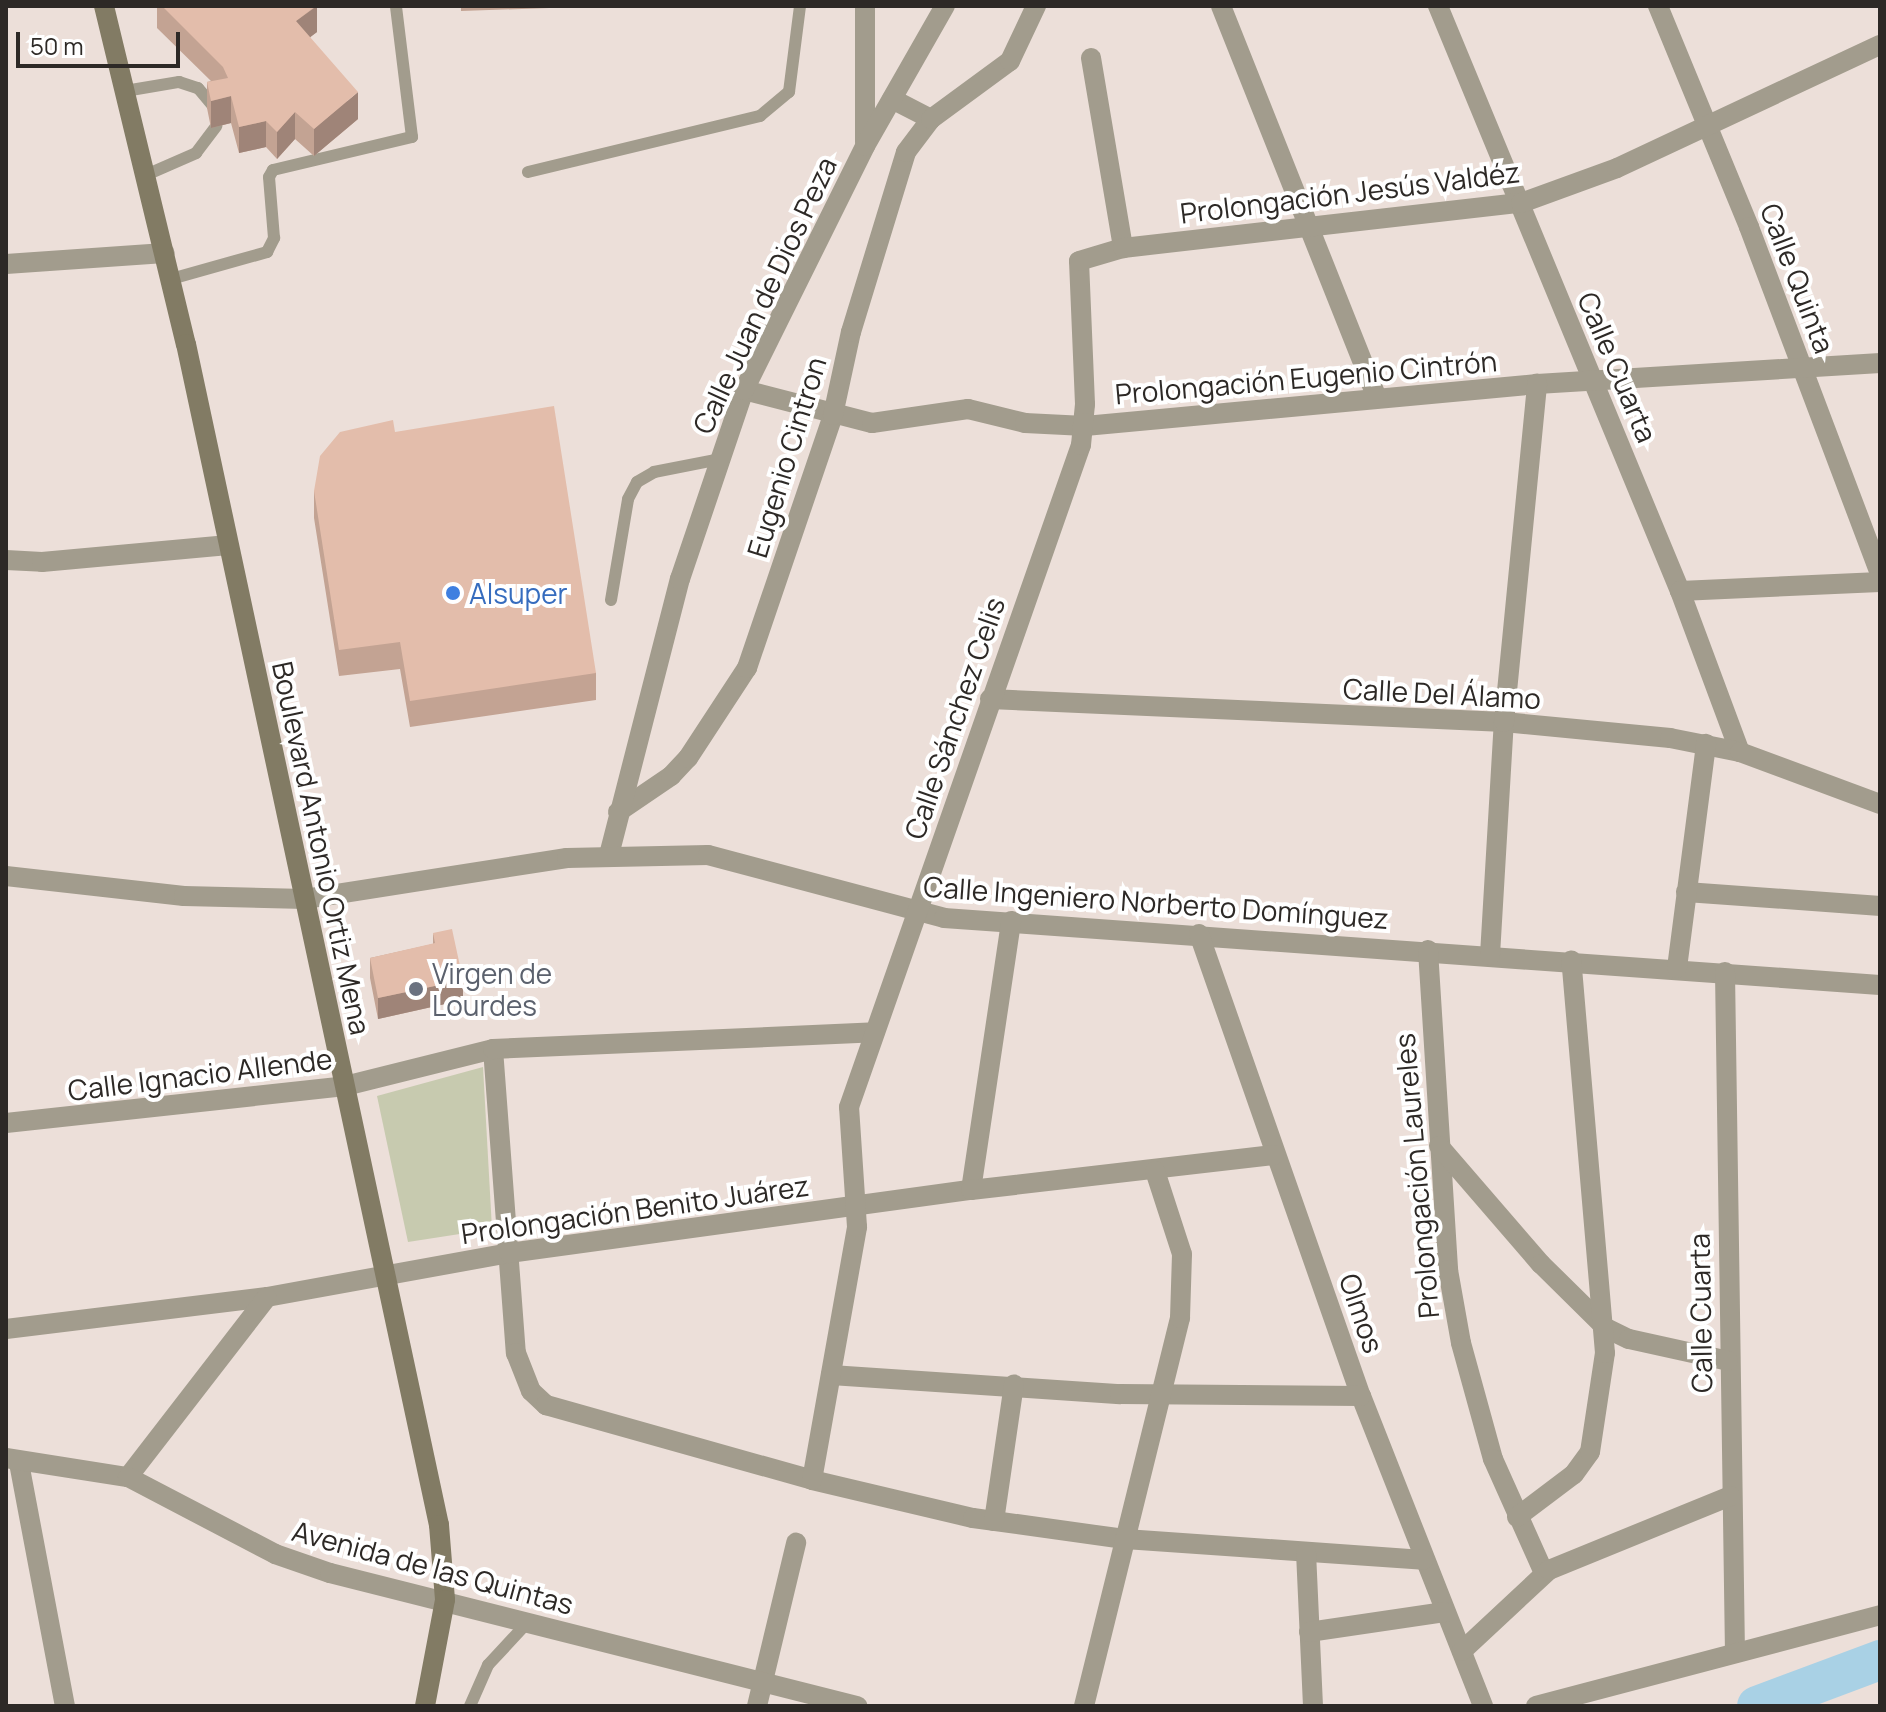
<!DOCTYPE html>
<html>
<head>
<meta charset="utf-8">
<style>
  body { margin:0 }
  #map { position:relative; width:1886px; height:1712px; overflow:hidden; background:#ecdfd9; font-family:Manrope,sans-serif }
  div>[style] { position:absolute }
  .green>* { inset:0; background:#c7caaf }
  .river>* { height:40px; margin:-20px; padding:0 20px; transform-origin:20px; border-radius:20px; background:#a9d1e5 }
  .service>* { height:12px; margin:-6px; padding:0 6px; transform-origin:6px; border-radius:6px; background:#a29c8d }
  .minor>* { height:20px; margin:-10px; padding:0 10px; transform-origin:10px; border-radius:10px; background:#a29c8d }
  .tertiary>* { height:20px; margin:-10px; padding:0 10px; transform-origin:10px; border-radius:10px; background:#a29c8d }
  .secondary>* { height:20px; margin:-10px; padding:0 10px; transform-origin:10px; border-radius:10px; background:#827b64 }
  .wall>* { inset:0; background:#c3a393 }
  .shaded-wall>* { inset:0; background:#9f8478 }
  .building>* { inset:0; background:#e3bdab }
  .dots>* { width:22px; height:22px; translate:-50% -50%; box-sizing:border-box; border:4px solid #fff; border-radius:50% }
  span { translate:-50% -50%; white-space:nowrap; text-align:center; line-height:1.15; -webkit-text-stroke:8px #fff; paint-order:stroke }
  .street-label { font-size:28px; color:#2d2926 }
  .shop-label { font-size:28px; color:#366cbe }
  .left { translate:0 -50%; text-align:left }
  .worship-label { font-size:28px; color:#5b616d }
  .frame { position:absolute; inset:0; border:8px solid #2d2926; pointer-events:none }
  .scale { position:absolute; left:16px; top:32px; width:164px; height:36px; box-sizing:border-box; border:4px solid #2d2926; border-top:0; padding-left:10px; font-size:24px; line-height:28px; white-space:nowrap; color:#2d2926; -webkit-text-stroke:6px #fff; paint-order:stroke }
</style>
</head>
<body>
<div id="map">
  <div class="green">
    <div style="clip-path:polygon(483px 1067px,492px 1229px,408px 1242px,377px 1096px)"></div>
  </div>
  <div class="river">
    <div style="left:1757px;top:1706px;width:131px;rotate:-20.5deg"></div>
  </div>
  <div class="service">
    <div style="left:125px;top:91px;width:55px;rotate:-9.5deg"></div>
    <div style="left:179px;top:82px;width:20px;rotate:18deg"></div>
    <div style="left:198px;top:88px;width:25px;rotate:50deg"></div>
    <div style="left:528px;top:172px;width:239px;rotate:-13.6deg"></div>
    <div style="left:760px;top:116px;width:38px;rotate:-40deg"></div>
    <div style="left:789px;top:92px;width:87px;rotate:-82.7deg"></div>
    <div style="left:146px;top:175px;width:55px;rotate:-23.7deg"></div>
    <div style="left:196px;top:153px;width:34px;rotate:-53deg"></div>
    <div style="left:171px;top:279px;width:100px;rotate:-15.7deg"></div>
    <div style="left:267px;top:252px;width:16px;rotate:-63deg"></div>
    <div style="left:274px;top:238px;width:61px;rotate:-94.7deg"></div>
    <div style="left:269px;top:177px;width:8px;rotate:-60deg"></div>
    <div style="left:273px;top:170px;width:143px;rotate:-13.4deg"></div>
    <div style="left:412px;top:137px;width:132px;rotate:-97deg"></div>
    <div style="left:611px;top:600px;width:102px;rotate:-80.4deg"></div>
    <div style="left:628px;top:499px;width:19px;rotate:-62deg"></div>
    <div style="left:637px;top:482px;width:20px;rotate:-30deg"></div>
    <div style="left:654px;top:472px;width:63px;rotate:-11deg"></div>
    <div style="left:470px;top:1706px;width:45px;rotate:-66.3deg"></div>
    <div style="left:488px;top:1665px;width:59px;rotate:-47.1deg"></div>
  </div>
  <div class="minor">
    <div style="left:1221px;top:6px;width:422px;rotate:68.3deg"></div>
    <div style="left:1438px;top:6px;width:633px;rotate:67.53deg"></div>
    <div style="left:1680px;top:591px;width:172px;rotate:69.6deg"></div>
    <div style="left:1658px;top:6px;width:239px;rotate:67.6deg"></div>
    <div style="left:1749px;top:227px;width:370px;rotate:69.3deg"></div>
    <div style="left:1091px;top:58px;width:193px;rotate:80.4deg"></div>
    <div style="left:892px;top:99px;width:44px;rotate:27.1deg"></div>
    <div style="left:865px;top:142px;width:136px;rotate:-90deg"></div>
    <div style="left:6px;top:264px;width:159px;rotate:-4deg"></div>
    <div style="left:744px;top:390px;width:132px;rotate:14.5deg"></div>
    <div style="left:872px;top:423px;width:97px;rotate:-8.3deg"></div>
    <div style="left:968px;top:409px;width:59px;rotate:13.8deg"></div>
    <div style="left:1025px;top:423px;width:60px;rotate:2.9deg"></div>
    <div style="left:1085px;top:426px;width:454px;rotate:-5.3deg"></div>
    <div style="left:1537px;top:384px;width:344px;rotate:-3.5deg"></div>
    <div style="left:6px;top:560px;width:36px;rotate:3deg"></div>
    <div style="left:42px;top:562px;width:187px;rotate:-5.2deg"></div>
    <div style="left:1680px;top:591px;width:200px;rotate:-2.6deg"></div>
    <div style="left:990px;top:699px;width:515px;rotate:2.56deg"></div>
    <div style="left:1504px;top:722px;width:167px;rotate:5.5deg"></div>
    <div style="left:1670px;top:738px;width:71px;rotate:11.3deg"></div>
    <div style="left:1740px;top:752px;width:149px;rotate:20.4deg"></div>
    <div style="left:618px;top:812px;width:64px;rotate:-34.2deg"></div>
    <div style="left:671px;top:776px;width:25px;rotate:-47deg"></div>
    <div style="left:688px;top:758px;width:108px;rotate:-56.8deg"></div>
    <div style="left:747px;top:668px;width:267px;rotate:-71.2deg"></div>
    <div style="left:833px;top:415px;width:85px;rotate:-77.8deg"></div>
    <div style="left:851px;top:332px;width:188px;rotate:-73deg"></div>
    <div style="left:906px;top:152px;width:41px;rotate:-52.9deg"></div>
    <div style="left:931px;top:119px;width:98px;rotate:-36.3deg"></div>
    <div style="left:1010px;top:61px;width:61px;rotate:-64.7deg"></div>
    <div style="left:609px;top:855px;width:285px;rotate:-75.6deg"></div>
    <div style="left:680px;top:579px;width:200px;rotate:-71.3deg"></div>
    <div style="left:744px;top:390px;width:272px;rotate:-63.6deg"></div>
    <div style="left:865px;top:146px;width:161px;rotate:-60.3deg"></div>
    <div style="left:6px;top:876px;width:179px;rotate:6.4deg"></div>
    <div style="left:184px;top:896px;width:121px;rotate:1.4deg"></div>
    <div style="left:305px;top:899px;width:265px;rotate:-8.9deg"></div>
    <div style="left:567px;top:858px;width:141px;rotate:-1.2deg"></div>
    <div style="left:708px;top:855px;width:244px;rotate:14.9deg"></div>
    <div style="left:944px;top:918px;width:938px;rotate:4.09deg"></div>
    <div style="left:1686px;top:892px;width:195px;rotate:4.1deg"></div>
    <div style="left:1199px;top:934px;width:490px;rotate:70.7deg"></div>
    <div style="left:1361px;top:1396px;width:333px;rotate:68.5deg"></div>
    <div style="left:1428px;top:950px;width:321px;rotate:86.4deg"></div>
    <div style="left:1448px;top:1270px;width:74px;rotate:79.9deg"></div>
    <div style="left:1461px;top:1343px;width:120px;rotate:74.6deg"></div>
    <div style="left:1493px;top:1459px;width:125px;rotate:65.9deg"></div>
    <div style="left:1490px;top:955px;width:233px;rotate:-86.6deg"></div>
    <div style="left:1504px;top:722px;width:340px;rotate:-84.4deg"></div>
    <div style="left:1677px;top:968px;width:226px;rotate:-82.6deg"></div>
    <div style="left:1725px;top:972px;width:681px;rotate:89.16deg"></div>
    <div style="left:493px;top:1049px;width:305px;rotate:85.7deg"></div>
    <div style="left:516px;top:1353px;width:41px;rotate:68.5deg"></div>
    <div style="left:531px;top:1391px;width:21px;rotate:43deg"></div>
    <div style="left:546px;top:1405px;width:276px;rotate:15.7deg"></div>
    <div style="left:812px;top:1480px;width:165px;rotate:13.3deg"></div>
    <div style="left:973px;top:1518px;width:153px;rotate:7.9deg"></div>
    <div style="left:1125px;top:1539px;width:299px;rotate:4deg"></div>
    <div style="left:6px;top:1123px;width:341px;rotate:-6.2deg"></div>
    <div style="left:345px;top:1086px;width:153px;rotate:-14deg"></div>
    <div style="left:493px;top:1049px;width:382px;rotate:-2.5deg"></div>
    <div style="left:1439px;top:1146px;width:156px;rotate:49.2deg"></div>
    <div style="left:1541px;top:1264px;width:91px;rotate:44.6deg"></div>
    <div style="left:1606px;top:1328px;width:25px;rotate:26deg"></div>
    <div style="left:1629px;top:1339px;width:101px;rotate:12.5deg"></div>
    <div style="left:971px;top:1190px;width:272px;rotate:-81.5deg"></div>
    <div style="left:6px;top:1329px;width:263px;rotate:-7deg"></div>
    <div style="left:267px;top:1297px;width:246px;rotate:-10.3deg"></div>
    <div style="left:509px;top:1253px;width:466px;rotate:-7.8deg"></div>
    <div style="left:971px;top:1190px;width:305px;rotate:-6.6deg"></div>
    <div style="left:831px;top:1375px;width:290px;rotate:3.8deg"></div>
    <div style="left:1120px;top:1394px;width:241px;rotate:0.5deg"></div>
    <div style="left:19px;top:1463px;width:247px;rotate:79.3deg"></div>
    <div style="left:128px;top:1477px;width:227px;rotate:-52.3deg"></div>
    <div style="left:812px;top:1480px;width:257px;rotate:-79.9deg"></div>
    <div style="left:857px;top:1227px;width:120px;rotate:-93.8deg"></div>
    <div style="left:849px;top:1107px;width:701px;rotate:-70.69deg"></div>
    <div style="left:1081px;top:445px;width:41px;rotate:-84.4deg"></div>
    <div style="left:1085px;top:404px;width:143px;rotate:-92.4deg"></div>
    <div style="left:1079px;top:261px;width:46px;rotate:-16.5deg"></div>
    <div style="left:1123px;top:248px;width:401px;rotate:-6.5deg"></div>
    <div style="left:1521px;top:203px;width:102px;rotate:-20deg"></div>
    <div style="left:1617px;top:168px;width:290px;rotate:-25.1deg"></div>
    <div style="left:1517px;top:1517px;width:71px;rotate:-37deg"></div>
    <div style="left:1574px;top:1474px;width:27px;rotate:-54deg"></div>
    <div style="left:1590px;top:1452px;width:100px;rotate:-81.4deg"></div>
    <div style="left:1605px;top:1353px;width:394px;rotate:-94.9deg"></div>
    <div style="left:994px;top:1521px;width:138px;rotate:-81.7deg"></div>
    <div style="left:1306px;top:1552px;width:154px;rotate:87.4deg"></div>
    <div style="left:1309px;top:1632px;width:137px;rotate:-8.4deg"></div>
    <div style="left:1462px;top:1651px;width:119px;rotate:-43deg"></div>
    <div style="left:1549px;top:1570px;width:196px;rotate:-22.2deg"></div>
    <div style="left:757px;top:1706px;width:168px;rotate:-76.5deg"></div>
    <div style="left:1084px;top:1706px;width:400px;rotate:-76.1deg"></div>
    <div style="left:1180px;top:1318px;width:64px;rotate:-88.2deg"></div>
    <div style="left:1182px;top:1254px;width:87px;rotate:-108deg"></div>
  </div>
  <div class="tertiary">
    <div style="left:6px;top:1458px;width:123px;rotate:8.9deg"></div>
    <div style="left:128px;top:1477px;width:166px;rotate:27.6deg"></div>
    <div style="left:275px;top:1554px;width:58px;rotate:19.1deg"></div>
    <div style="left:330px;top:1573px;width:544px;rotate:14.16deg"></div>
    <div style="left:1536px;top:1706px;width:356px;rotate:-14.8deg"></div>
  </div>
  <div class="secondary">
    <div style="left:104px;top:6px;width:348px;rotate:76.4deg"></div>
    <div style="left:186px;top:344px;width:1208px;rotate:77.91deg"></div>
    <div style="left:439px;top:1525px;width:75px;rotate:85.4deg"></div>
    <div style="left:445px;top:1600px;width:108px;rotate:100.7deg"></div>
  </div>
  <div class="wall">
    <div style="clip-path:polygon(157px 6px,317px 6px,317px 32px,310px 37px,358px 119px,314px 156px,295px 139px,277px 159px,266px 147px,239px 153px,231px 123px,211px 128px,207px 108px,207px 82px,211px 81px,157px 28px)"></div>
    <div style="clip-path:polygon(461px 6px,577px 6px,577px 7px,461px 11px)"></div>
    <div style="clip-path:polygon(395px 432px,596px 673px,596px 700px,410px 727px,400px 669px,339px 676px,314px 518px,314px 491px)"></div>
    <div style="clip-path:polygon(433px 933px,463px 1000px,378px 1019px,370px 978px,370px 958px,433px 944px)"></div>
  </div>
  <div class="shaded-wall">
    <div style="clip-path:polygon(317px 6px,317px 32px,296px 48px,296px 21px)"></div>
    <div style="clip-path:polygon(358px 92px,358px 119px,314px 156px,314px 129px)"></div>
    <div style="clip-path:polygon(231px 96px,231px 123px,211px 128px,211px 101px)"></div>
    <div style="clip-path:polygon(295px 112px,295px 139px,277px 159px,277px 132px)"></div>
    <div style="clip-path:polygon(266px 121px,266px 147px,239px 153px,239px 127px)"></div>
    <div style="clip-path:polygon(463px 980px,463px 1000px,378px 1019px,378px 998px)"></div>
  </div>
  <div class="building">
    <div style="clip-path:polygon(162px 6px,316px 6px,296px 21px,358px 92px,314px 129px,295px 112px,277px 132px,266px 121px,239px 127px,231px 96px,211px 101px,207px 82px,228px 78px,223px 67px)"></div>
    <div style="clip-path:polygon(554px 406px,596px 673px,410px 701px,400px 642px,339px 650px,314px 491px,320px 456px,340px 432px,393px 420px,395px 432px)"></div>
    <div style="clip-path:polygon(452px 929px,463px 980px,378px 998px,370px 958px,435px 943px,433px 933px)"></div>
  </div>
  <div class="dots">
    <div style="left:453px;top:593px;background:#3f7fe0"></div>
    <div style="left:416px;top:989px;background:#6b7280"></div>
  </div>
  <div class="street-label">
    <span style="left:1350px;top:192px;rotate:-7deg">Prolongación Jesús Valdéz</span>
    <span style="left:1798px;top:278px;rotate:69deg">Calle Quinta</span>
    <span style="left:764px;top:295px;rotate:-65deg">Calle Juan de Dios Peza</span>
    <span style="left:1618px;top:367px;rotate:67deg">Calle Cuarta</span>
    <span style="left:1306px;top:377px;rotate:-5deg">Prolongación Eugenio Cintrón</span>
    <span style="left:786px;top:457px;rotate:-73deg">Eugenio Cintron</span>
    <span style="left:1442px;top:693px;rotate:3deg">Calle Del Álamo</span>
    <span style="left:954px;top:718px;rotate:-71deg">Calle Sánchez Celis</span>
    <span style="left:322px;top:848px;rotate:78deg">Boulevard Antonio Ortiz Mena</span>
    <span style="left:1156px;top:902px;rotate:4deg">Calle Ingeniero Norberto Domínguez</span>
    <span style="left:200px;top:1074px;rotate:-7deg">Calle Ignacio Allende</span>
    <span style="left:1416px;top:1176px;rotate:-95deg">Prolongación Laureles</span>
    <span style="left:635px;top:1209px;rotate:-8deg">Prolongación Benito Juárez</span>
    <span style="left:1362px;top:1313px;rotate:71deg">Olmos</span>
    <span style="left:1700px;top:1313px;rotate:-91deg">Calle Cuarta</span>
    <span style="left:433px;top:1567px;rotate:15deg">Avenida de las Quintas</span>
  </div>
  <div class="shop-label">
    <span class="left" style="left:469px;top:593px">Alsuper</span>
  </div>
  <div class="worship-label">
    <span class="left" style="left:432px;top:989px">Virgen de<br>Lourdes</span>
  </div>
  <div class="frame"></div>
  <div class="scale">50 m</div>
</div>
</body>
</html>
